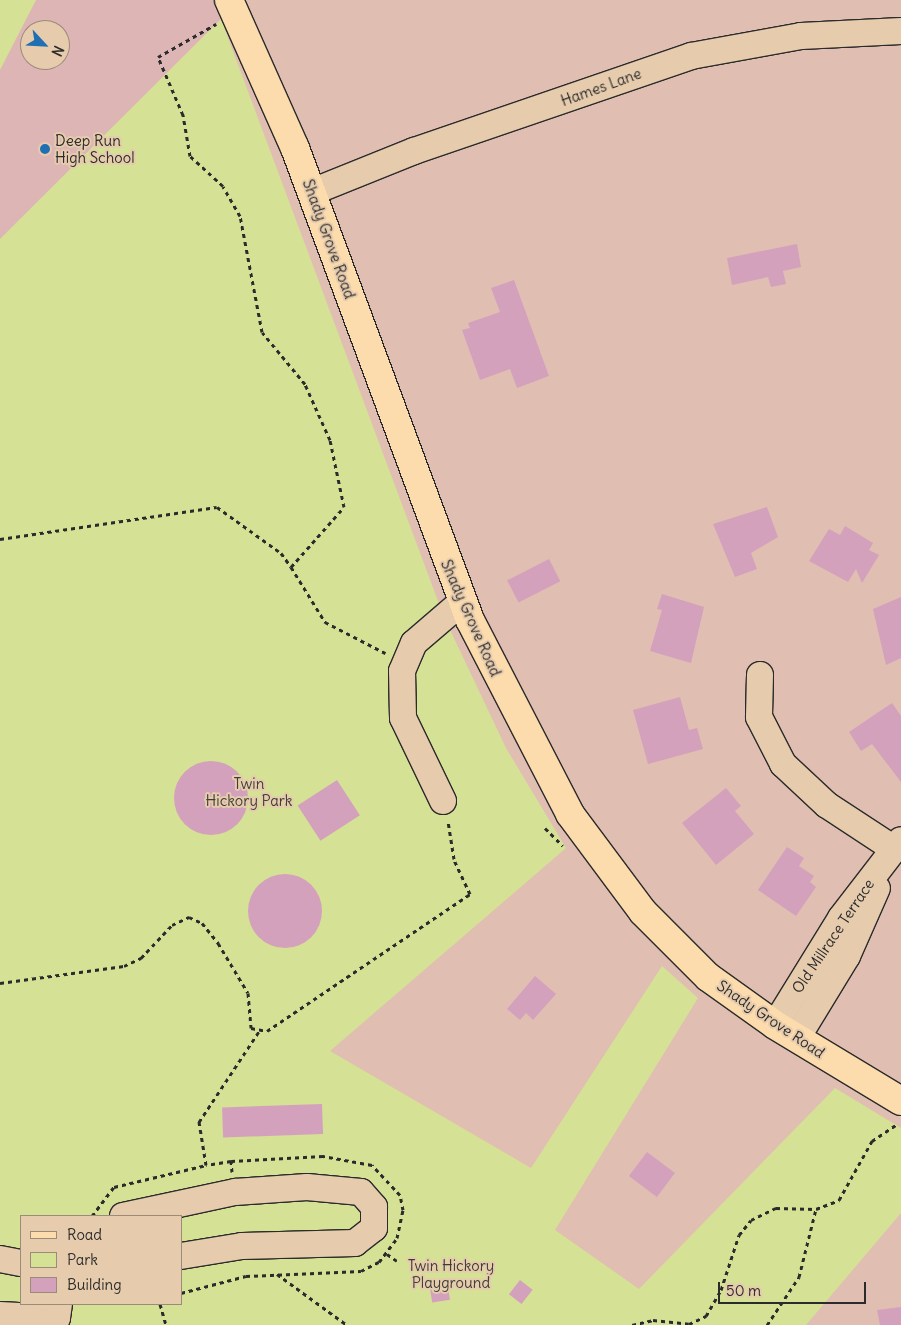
<!DOCTYPE html>
<html>
<head>
<meta charset="utf-8">
<style>
  body { margin:0 }
  #map { position:relative; width:901px; height:1325px; overflow:hidden; background:#e1beb2; font-family:Delius,sans-serif }
  div>[style] { position:absolute }
  .built>* { inset:0; background:#ddb5b5 }
  .green>* { inset:0; background:#d5e194 }
  .building>* { inset:0; background:#d4a1bc; transform-origin:0 0 }
  .round { border-radius:50% }
  .path>* { height:3px; margin-top:-1.5px; transform-origin:0; background:repeating-linear-gradient(90deg,#2b2b2b 0 4px,transparent 0 8px) }
  .roads { filter:drop-shadow(1px 0 #2b2b2b) drop-shadow(-1px 0 #2b2b2b) drop-shadow(0 1px #2b2b2b) drop-shadow(0 -1px #2b2b2b) }
  .minor>* { height:26px; margin:-13px; padding:0 13px; transform-origin:13px; border-radius:13px; background:#e6cbad }
  .major>* { height:28px; margin:-14px; padding:0 14px; transform-origin:14px; border-radius:14px; background:#fcdcac }
  .dots>* { width:14px; height:14px; translate:-50% -50%; box-sizing:border-box; border:2px solid #e6cbad; border-radius:50% }
  span { translate:-50% -50%; white-space:nowrap; text-align:center; line-height:1.15; -webkit-text-stroke:4px #e6cbad; paint-order:stroke }
  .street-label { font-size:15px; color:#2b2b2b }
  .poi-label { font-size:15px; color:#2b2b2b }
  .left { translate:0 -50%; text-align:left }
  .park-label { font-size:15px; color:#3c3d36 }
  .legend { position:absolute; left:20px; top:1215px; width:162px; height:90px; box-sizing:border-box; background:#e6cbad; border:1px solid #9b8b79; margin:0; padding:6px 9px; list-style:none; font-size:15px; color:#2b2b2b }
  .legend li { display:flex; align-items:center; gap:10px; height:25px }
  .legend b { width:25px; border:1px solid #9b8b79 }
  .north { position:absolute; left:20px; top:20px; width:50px; height:50px; box-sizing:border-box; background:#e6cbad; border:1px solid #9b8b79; border-radius:50%; rotate:115deg; font-size:14px; font-weight:700; line-height:20px; text-align:center; color:#2b2b2b }
  .north::after { content:''; display:block; margin:auto; width:18px; height:22px; background:#1f6fb2; clip-path:polygon(50% 0,100% 100%,50% 72%,0 100%) }
  .scale { position:absolute; left:718px; top:1282px; width:148px; height:22px; box-sizing:border-box; border:2px solid #2b2b2b; border-top:0; padding-left:6px; font-size:15px; line-height:18px; white-space:nowrap; color:#2b2b2b; -webkit-text-stroke:4px #e6cbad; paint-order:stroke }
</style>
</head>
<body>
<div id="map">
  <div class="built">
    <div style="clip-path:polygon(evenodd,0 0,212px 0,221px 19px,0 239px,0 0,30px 30px,60px 30px,60px 60px,30px 60px,30px 30px)"></div>
  </div>
  <div class="green">
    <div style="clip-path:polygon(0 0,36px 0,0 70px)"></div>
    <div style="clip-path:polygon(evenodd,221px 19px,444px 617px,506px 748px,566px 848px,330px 1051px,531px 1168px,662px 966px,698px 998px,555px 1230px,639px 1289px,835px 1088px,901px 1128px,901px 1213px,806px 1325px,0 1325px,0 239px,221px 19px,21px 1216px,181px 1216px,181px 1304px,21px 1304px,21px 1216px)"></div>
  </div>
  <div class="building">
    <div style="clip-path:polygon(797px 244px,801px 267px,783px 271px,786px 284px,771px 287px,768px 277px,732px 285px,727px 258px)"></div>
    <div style="clip-path:polygon(514px 280px,549px 376px,517px 388px,510px 369px,480px 380px,462px 330px,470px 328px,468px 323px,500px 312px,491px 288px)"></div>
    <div style="clip-path:polygon(767px 507px,778px 537px,751px 553px,757px 569px,735px 577px,713px 524px)"></div>
    <div style="clip-path:polygon(845px 526px,873px 543px,869px 550px,879px 555px,862px 583px,856px 569px,848px 582px,809px 561px,829px 529px,840px 535px)"></div>
    <div style="left:549px;top:559px;width:25px;height:47px;rotate:63deg"></div>
    <div style="clip-path:polygon(662px 594px,704px 607px,691px 663px,650px 651px,662px 610px,657px 609px)"></div>
    <div style="clip-path:polygon(901px 597px,901px 658px,886px 665px,873px 609px)"></div>
    <div style="clip-path:polygon(680px 697px,689px 730px,697px 728px,703px 749px,648px 764px,633px 710px)"></div>
    <div style="clip-path:polygon(892px 703px,901px 716px,901px 782px,872px 744px,861px 751px,849px 732px)"></div>
    <div class="round" style="left:174px;top:761px;width:74px;height:74px"></div>
    <div style="left:337px;top:780px;width:42px;height:47px;rotate:57deg"></div>
    <div style="clip-path:polygon(726px 788px,741px 806px,735px 811px,754px 834px,716px 865px,682px 823px)"></div>
    <div style="clip-path:polygon(787px 847px,804px 858px,799px 866px,814px 876px,810px 882px,816px 887px,796px 916px,758px 890px)"></div>
    <div class="round" style="left:248px;top:874px;width:74px;height:74px"></div>
    <div style="clip-path:polygon(535px 976px,556px 994px,533px 1020px,526px 1013px,520px 1020px,507px 1009px)"></div>
    <div style="left:322px;top:1104px;width:30px;height:100px;rotate:88deg"></div>
    <div style="left:647px;top:1152px;width:35px;height:30px;rotate:37deg"></div>
    <div style="left:520px;top:1280px;width:16px;height:18px;rotate:38deg"></div>
    <div style="left:447px;top:1281px;width:19px;height:18px;rotate:81deg"></div>
    <div style="clip-path:polygon(901px 1307px,901px 1325px,880px 1325px,877px 1310px)"></div>
  </div>
  <div class="path">
    <div style="left:0;top:539px;width:219px;rotate:-8.4deg"></div>
    <div style="left:217px;top:507px;width:79px;rotate:35.7deg"></div>
    <div style="left:281px;top:553px;width:17px;rotate:54deg"></div>
    <div style="left:291px;top:567px;width:80px;rotate:-48.5deg"></div>
    <div style="left:344px;top:507px;width:68px;rotate:-101.8deg"></div>
    <div style="left:330px;top:440px;width:61px;rotate:-114.1deg"></div>
    <div style="left:305px;top:384px;width:67px;rotate:-129.6deg"></div>
    <div style="left:262px;top:332px;width:118px;rotate:-100.7deg"></div>
    <div style="left:240px;top:216px;width:34px;rotate:-120deg"></div>
    <div style="left:223px;top:186px;width:45px;rotate:-137.7deg"></div>
    <div style="left:190px;top:156px;width:42px;rotate:-99.7deg"></div>
    <div style="left:183px;top:115px;width:63px;rotate:-113.3deg"></div>
    <div style="left:158px;top:57px;width:67px;rotate:-29.6deg"></div>
    <div style="left:291px;top:567px;width:65px;rotate:58.3deg"></div>
    <div style="left:325px;top:622px;width:68px;rotate:27.3deg"></div>
    <div style="left:545px;top:828px;width:25px;rotate:45deg"></div>
    <div style="left:0;top:983px;width:125px;rotate:-7.8deg"></div>
    <div style="left:124px;top:966px;width:19px;rotate:-25deg"></div>
    <div style="left:141px;top:958px;width:45px;rotate:-46.8deg"></div>
    <div style="left:172px;top:925px;width:19px;rotate:-25deg"></div>
    <div style="left:189px;top:917px;width:14px;rotate:25deg"></div>
    <div style="left:202px;top:923px;width:26px;rotate:51deg"></div>
    <div style="left:218px;top:943px;width:58px;rotate:59deg"></div>
    <div style="left:248px;top:993px;width:35px;rotate:85deg"></div>
    <div style="left:251px;top:1028px;width:16px;rotate:11deg"></div>
    <div style="left:267px;top:1031px;width:245px;rotate:-34deg"></div>
    <div style="left:470px;top:894px;width:38px;rotate:-115deg"></div>
    <div style="left:454px;top:859px;width:38px;rotate:-99deg"></div>
    <div style="left:232px;top:1172px;width:11px;rotate:-95deg"></div>
    <div style="left:231px;top:1161px;width:25px;rotate:171deg"></div>
    <div style="left:206px;top:1165px;width:44px;rotate:-99.2deg"></div>
    <div style="left:199px;top:1122px;width:110px;rotate:-56.5deg"></div>
    <div style="left:92px;top:1216px;width:36px;rotate:-53deg"></div>
    <div style="left:114px;top:1187px;width:95px;rotate:-13.4deg"></div>
    <div style="left:387px;top:1254px;width:12px;rotate:35deg"></div>
    <div style="left:277px;top:1274px;width:87px;rotate:36.1deg"></div>
    <div style="left:181px;top:1293px;width:67px;rotate:-14.7deg"></div>
    <div style="left:246px;top:1276px;width:115px;rotate:-2.5deg"></div>
    <div style="left:361px;top:1271px;width:20px;rotate:-27deg"></div>
    <div style="left:379px;top:1262px;width:30px;rotate:-53deg"></div>
    <div style="left:397px;top:1238px;width:29px;rotate:-78deg"></div>
    <div style="left:403px;top:1210px;width:15px;rotate:-101deg"></div>
    <div style="left:400px;top:1195px;width:41px;rotate:-133deg"></div>
    <div style="left:372px;top:1165px;width:50px;rotate:-169.6deg"></div>
    <div style="left:323px;top:1156px;width:92px;rotate:176.9deg"></div>
    <div style="left:160px;top:1304px;width:22px;rotate:74deg"></div>
    <div style="left:632px;top:1325px;width:22px;rotate:-13deg"></div>
    <div style="left:653px;top:1320px;width:36px;rotate:6deg"></div>
    <div style="left:689px;top:1324px;width:19px;rotate:-25deg"></div>
    <div style="left:706px;top:1316px;width:30px;rotate:-60deg"></div>
    <div style="left:721px;top:1290px;width:58px;rotate:-71.9deg"></div>
    <div style="left:739px;top:1235px;width:19px;rotate:-51deg"></div>
    <div style="left:751px;top:1220px;width:28px;rotate:-26deg"></div>
    <div style="left:776px;top:1208px;width:40px;rotate:1.4deg"></div>
    <div style="left:816px;top:1209px;width:25px;rotate:-21deg"></div>
    <div style="left:839px;top:1200px;width:68px;rotate:-60.8deg"></div>
    <div style="left:872px;top:1141px;width:30px;rotate:-34deg"></div>
    <div style="left:767px;top:1325px;width:58px;rotate:-56.3deg"></div>
    <div style="left:799px;top:1277px;width:70px;rotate:-76deg"></div>
  </div>
  <div class="roads">
    <div class="minor">
      <div style="left:312px;top:192px;width:110px;rotate:-21.9deg"></div>
      <div style="left:414px;top:151px;width:293px;rotate:-18.9deg"></div>
      <div style="left:691px;top:56px;width:112px;rotate:-10.3deg"></div>
      <div style="left:801px;top:36px;width:100px;rotate:-2.9deg"></div>
      <div style="left:760px;top:675px;width:42px;rotate:91.4deg"></div>
      <div style="left:759px;top:717px;width:53px;rotate:62.9deg"></div>
      <div style="left:783px;top:764px;width:60px;rotate:43deg"></div>
      <div style="left:827px;top:805px;width:80px;rotate:33.3deg"></div>
      <div style="left:443px;top:801px;width:92px;rotate:-115.7deg"></div>
      <div style="left:403px;top:718px;width:47px;rotate:-91.2deg"></div>
      <div style="left:402px;top:671px;width:30px;rotate:-67deg"></div>
      <div style="left:414px;top:643px;width:65px;rotate:-40.6deg"></div>
      <div style="left:775px;top:1025px;width:126px;rotate:-58.3deg"></div>
      <div style="left:841px;top:918px;width:98px;rotate:-52.4deg"></div>
      <div style="left:797px;top:1038px;width:96px;rotate:-58.6deg"></div>
      <div style="left:847px;top:956px;width:74px;rotate:-66.2deg"></div>
      <div style="left:123px;top:1216px;width:115px;rotate:-12.1deg"></div>
      <div style="left:235px;top:1192px;width:72px;rotate:-4deg"></div>
      <div style="left:307px;top:1187px;width:54px;rotate:5.3deg"></div>
      <div style="left:361px;top:1192px;width:20px;rotate:49deg"></div>
      <div style="left:374px;top:1207px;width:21px;rotate:90deg"></div>
      <div style="left:374px;top:1228px;width:24px;rotate:142deg"></div>
      <div style="left:355px;top:1243px;width:113px;rotate:178.5deg"></div>
      <div style="left:242px;top:1246px;width:62px;rotate:170.7deg"></div>
      <div style="left:0;top:1259px;width:21px;rotate:11deg"></div>
      <div style="left:0;top:1315px;width:57px;rotate:3deg"></div>
      <div style="left:57px;top:1318px;width:14px;rotate:-82deg"></div>
    </div>
    <div class="major">
      <div style="left:229px;top:0;width:162px;rotate:66deg"></div>
      <div style="left:295px;top:148px;width:503px;rotate:69.66deg"></div>
      <div style="left:470px;top:620px;width:218px;rotate:62.7deg"></div>
      <div style="left:570px;top:814px;width:122px;rotate:53.3deg"></div>
      <div style="left:643px;top:912px;width:92px;rotate:45deg"></div>
      <div style="left:708px;top:977px;width:82px;rotate:35.6deg"></div>
      <div style="left:775px;top:1025px;width:147px;rotate:31.1deg"></div>
    </div>
  </div>
  <div class="dots">
    <div style="left:45px;top:149px;background:#1f6fb2"></div>
  </div>
  <div class="street-label">
    <span style="left:601px;top:87px;rotate:-20deg">Hames Lane</span>
    <span style="left:329px;top:239px;rotate:70deg">Shady Grove Road</span>
    <span style="left:471px;top:618px;rotate:66deg">Shady Grove Road</span>
    <span style="left:833px;top:936px;rotate:-56deg">Old Millrace Terrace</span>
    <span style="left:771px;top:1019px;rotate:34deg">Shady Grove Road</span>
  </div>
  <div class="poi-label">
    <span class="left" style="left:55px;top:149px">Deep Run<br>High School</span>
  </div>
  <div class="park-label">
    <span style="left:249px;top:792px">Twin<br>Hickory Park</span>
    <span style="left:451px;top:1274px">Twin Hickory<br>Playground</span>
  </div>
  <ul class="legend">
  <li><b style="height:6px;background:#fcdcac"></b>Road</li>
  <li><b style="height:14px;background:#d5e194"></b>Park</li>
  <li><b style="height:14px;background:#d4a1bc"></b>Building</li>
  </ul>
  <div class="north">N</div>
  <div class="scale">50 m</div>
</div>
</body>
</html>
